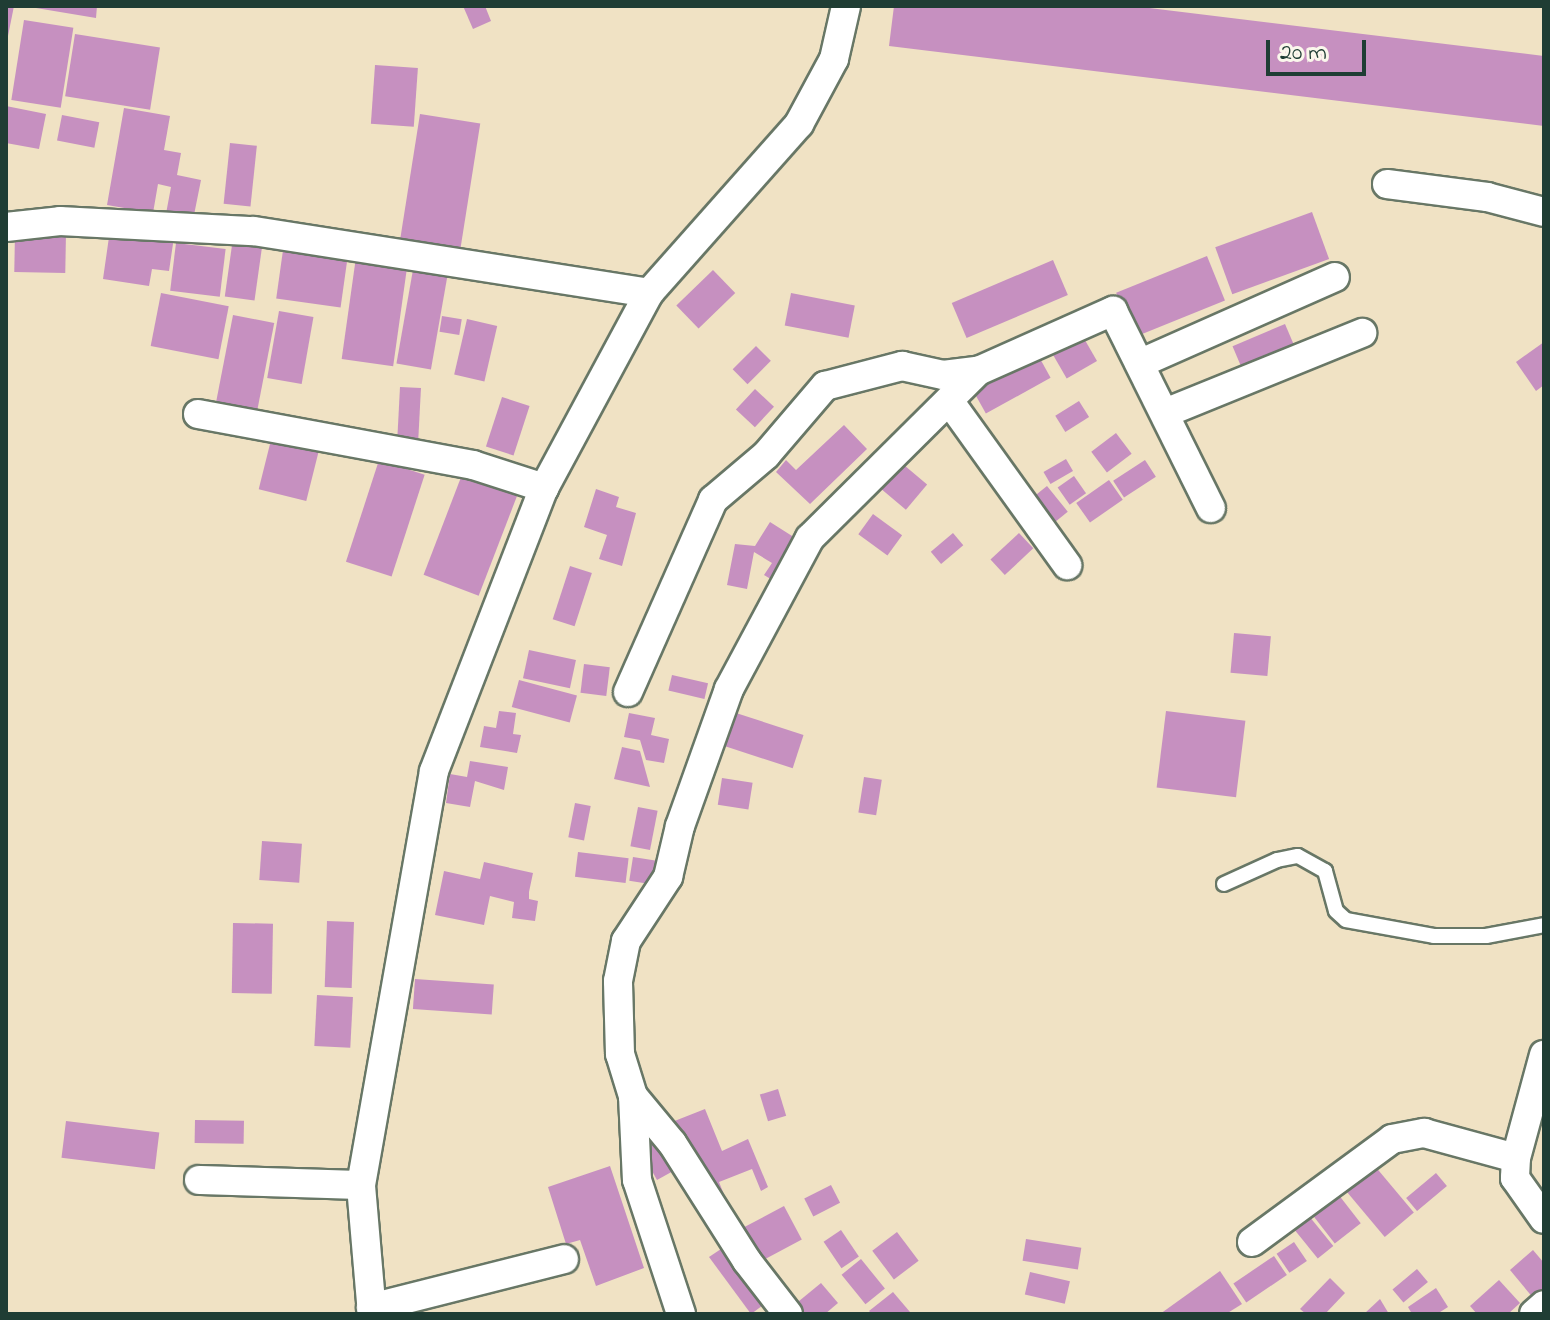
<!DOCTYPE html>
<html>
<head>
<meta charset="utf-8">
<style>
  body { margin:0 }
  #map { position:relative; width:1550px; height:1320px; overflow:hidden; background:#f0e2c4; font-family:"Indie Flower",sans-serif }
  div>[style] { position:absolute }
  .building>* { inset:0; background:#c690c0; transform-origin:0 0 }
  .roads { filter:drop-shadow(2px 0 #687766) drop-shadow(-2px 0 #687766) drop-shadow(0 2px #687766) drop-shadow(0 -2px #687766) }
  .lane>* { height:14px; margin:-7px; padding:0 7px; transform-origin:7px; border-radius:7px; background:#fff }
  .street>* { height:28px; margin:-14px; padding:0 14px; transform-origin:14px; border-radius:14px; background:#fff }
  span { translate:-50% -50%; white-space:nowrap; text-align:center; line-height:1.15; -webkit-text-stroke:6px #fbf7ec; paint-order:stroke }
  .frame { position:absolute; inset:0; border:8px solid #1f3d34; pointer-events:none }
  .scale { position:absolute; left:1266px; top:40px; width:100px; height:36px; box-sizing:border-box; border:4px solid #1f3d34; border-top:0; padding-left:10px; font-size:24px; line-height:28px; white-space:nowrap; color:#1f3d34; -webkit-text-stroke:6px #fbf7ec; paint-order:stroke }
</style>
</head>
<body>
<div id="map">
  <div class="building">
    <div style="clip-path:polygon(6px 6px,14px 6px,7px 41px,6px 41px)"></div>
    <div style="clip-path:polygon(24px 6px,97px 6px,96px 18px)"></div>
    <div style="clip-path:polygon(463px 6px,485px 6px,491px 21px,473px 29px)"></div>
    <div style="clip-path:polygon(894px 6px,1133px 6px,1544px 56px,1544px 126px,889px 46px)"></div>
    <div style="left:24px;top:20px;width:50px;height:81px;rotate:9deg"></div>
    <div style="left:75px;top:34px;width:86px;height:63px;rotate:9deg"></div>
    <div style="left:375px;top:65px;width:43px;height:59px;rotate:4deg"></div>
    <div style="clip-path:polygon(6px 106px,46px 114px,39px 149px,6px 143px)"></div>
    <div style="clip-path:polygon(124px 108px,170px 116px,164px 150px,181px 153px,177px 175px,201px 180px,192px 225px,165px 219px,171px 187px,158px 184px,153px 213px,107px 205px)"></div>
    <div style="left:420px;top:114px;width:61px;height:130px;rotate:9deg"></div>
    <div style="left:62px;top:115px;width:38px;height:26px;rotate:11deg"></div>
    <div style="left:230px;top:143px;width:27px;height:61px;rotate:6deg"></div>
    <div style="left:1312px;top:212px;width:50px;height:103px;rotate:70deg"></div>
    <div style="clip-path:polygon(110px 230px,174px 237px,169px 271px,152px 269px,149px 286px,103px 279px)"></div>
    <div style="left:15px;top:231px;width:51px;height:41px;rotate:1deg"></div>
    <div style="left:233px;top:238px;width:30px;height:59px;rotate:8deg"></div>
    <div style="left:176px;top:243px;width:50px;height:48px;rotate:7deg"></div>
    <div style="left:284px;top:243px;width:65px;height:56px;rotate:8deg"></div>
    <div style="left:1207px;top:256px;width:48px;height:98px;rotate:68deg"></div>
    <div style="left:356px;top:257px;width:52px;height:103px;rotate:8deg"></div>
    <div style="left:1053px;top:260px;width:38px;height:110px;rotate:67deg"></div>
    <div style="left:414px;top:264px;width:35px;height:101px;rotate:10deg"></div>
    <div style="left:713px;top:270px;width:32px;height:51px;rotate:46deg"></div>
    <div style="left:161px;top:293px;width:69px;height:54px;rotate:11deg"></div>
    <div style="left:791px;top:293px;width:65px;height:33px;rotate:11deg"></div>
    <div style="left:279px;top:311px;width:35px;height:68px;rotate:10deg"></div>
    <div style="left:233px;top:315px;width:42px;height:98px;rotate:11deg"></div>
    <div style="left:442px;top:316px;width:20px;height:16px;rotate:9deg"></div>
    <div style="left:467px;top:319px;width:31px;height:57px;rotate:13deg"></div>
    <div style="left:1285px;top:324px;width:30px;height:57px;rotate:67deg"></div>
    <div style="left:1082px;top:335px;width:30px;height:35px;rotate:60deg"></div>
    <div style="clip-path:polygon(1544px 342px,1544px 385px,1536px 391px,1516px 362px)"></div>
    <div style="left:756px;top:346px;width:21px;height:33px;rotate:45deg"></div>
    <div style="left:1038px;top:355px;width:26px;height:74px;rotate:61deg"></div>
    <div style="left:400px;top:387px;width:21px;height:57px;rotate:3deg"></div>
    <div style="left:755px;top:389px;width:26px;height:28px;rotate:43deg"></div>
    <div style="left:502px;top:397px;width:29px;height:52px;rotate:18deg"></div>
    <div style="left:1079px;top:401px;width:19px;height:28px;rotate:58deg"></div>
    <div style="clip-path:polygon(844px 425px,867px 449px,810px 504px,776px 472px,786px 460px,796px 470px)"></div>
    <div style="left:273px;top:432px;width:49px;height:59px;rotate:14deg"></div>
    <div style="left:1116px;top:433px;width:26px;height:31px;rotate:53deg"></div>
    <div style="left:1066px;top:459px;width:14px;height:26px;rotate:60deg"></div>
    <div style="left:379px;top:460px;width:48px;height:107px;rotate:18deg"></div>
    <div style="left:898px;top:460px;width:38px;height:33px;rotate:40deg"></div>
    <div style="left:1145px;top:460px;width:20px;height:38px;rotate:57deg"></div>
    <div style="left:463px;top:472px;width:59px;height:110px;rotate:21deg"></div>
    <div style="left:1074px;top:476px;width:21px;height:20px;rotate:55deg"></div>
    <div style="left:1109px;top:480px;width:24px;height:40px;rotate:55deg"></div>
    <div style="left:1047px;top:486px;width:33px;height:26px;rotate:51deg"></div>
    <div style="clip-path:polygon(596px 489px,619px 497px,616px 507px,636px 513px,622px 566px,599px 559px,607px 535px,584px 527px)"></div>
    <div style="left:873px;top:514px;width:36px;height:25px;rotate:36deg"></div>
    <div style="clip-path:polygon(770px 522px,800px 541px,774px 581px,764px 575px,772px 563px,754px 552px,747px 589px,727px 585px,735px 544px,755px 546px)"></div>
    <div style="left:953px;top:533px;width:16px;height:29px;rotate:50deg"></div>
    <div style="left:1019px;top:533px;width:21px;height:39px;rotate:47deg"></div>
    <div style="left:570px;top:566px;width:23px;height:56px;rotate:18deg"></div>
    <div style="left:1234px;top:633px;width:37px;height:40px;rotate:5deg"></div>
    <div style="left:529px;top:650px;width:48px;height:29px;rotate:12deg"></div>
    <div style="left:584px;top:664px;width:26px;height:29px;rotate:7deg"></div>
    <div style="left:672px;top:675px;width:37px;height:16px;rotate:13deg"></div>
    <div style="left:519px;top:680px;width:60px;height:28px;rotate:15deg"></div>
    <div style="clip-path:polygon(499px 711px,516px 713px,513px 734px,521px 735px,517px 753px,480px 747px,484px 726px,496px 728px)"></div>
    <div style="left:1166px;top:711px;width:80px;height:77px;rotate:7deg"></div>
    <div style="clip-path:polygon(629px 713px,655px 718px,651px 735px,669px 739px,664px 763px,646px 760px,640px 740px,624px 737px)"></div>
    <div style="left:736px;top:713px;width:71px;height:35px;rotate:18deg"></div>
    <div style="clip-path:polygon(622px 747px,640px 751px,650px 787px,614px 779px)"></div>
    <div style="clip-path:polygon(470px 761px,508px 767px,504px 790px,475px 781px,470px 807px,446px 803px,450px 774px,467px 777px)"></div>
    <div style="left:864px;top:777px;width:18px;height:36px;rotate:9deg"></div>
    <div style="left:722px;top:778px;width:31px;height:27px;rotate:9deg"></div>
    <div style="left:575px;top:803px;width:16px;height:35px;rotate:11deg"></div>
    <div style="left:638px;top:807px;width:20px;height:40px;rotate:11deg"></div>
    <div style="left:262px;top:841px;width:40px;height:39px;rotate:4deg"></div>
    <div style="left:578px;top:852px;width:51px;height:25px;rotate:7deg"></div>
    <div style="left:633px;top:857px;width:24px;height:24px;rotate:9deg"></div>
    <div style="clip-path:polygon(484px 862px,533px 873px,529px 892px,529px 899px,538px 901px,535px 921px,512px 918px,514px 902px,490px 896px,484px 925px,435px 915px,444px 871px,480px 879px)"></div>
    <div style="left:327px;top:921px;width:27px;height:66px;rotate:2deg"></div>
    <div style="left:233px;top:923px;width:40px;height:70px;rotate:1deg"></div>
    <div style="left:415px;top:979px;width:79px;height:30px;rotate:4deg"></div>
    <div style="left:317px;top:995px;width:36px;height:51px;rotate:3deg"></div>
    <div style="left:778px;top:1089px;width:28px;height:19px;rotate:73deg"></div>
    <div style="clip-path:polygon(705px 1109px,722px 1151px,748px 1139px,768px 1187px,761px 1191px,752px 1169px,719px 1182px,725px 1197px,712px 1203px,672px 1122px)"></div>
    <div style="left:195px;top:1120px;width:49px;height:23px;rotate:1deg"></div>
    <div style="left:66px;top:1121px;width:94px;height:37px;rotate:7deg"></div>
    <div style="left:652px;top:1136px;width:41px;height:17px;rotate:61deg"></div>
    <div style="left:1374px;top:1165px;width:62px;height:38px;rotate:50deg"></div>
    <div style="clip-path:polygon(610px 1166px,644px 1268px,596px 1286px,580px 1240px,566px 1244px,548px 1187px)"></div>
    <div style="left:1436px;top:1173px;width:17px;height:39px;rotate:50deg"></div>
    <div style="left:831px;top:1185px;width:20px;height:30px;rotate:63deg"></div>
    <div style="left:1338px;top:1194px;width:37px;height:33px;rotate:52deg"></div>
    <div style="left:784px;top:1206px;width:38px;height:54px;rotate:62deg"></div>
    <div style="left:1305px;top:1211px;width:45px;height:20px;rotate:51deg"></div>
    <div style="left:841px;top:1230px;width:32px;height:21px;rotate:56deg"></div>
    <div style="left:897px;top:1232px;width:36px;height:31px;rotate:53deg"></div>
    <div style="left:1026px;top:1239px;width:56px;height:22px;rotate:9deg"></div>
    <div style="left:1294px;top:1242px;width:23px;height:21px;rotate:56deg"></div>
    <div style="clip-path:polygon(727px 1245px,766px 1303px,751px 1314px,709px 1257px)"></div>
    <div style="clip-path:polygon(1533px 1250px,1544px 1263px,1544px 1290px,1534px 1299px,1510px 1270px)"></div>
    <div style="left:1274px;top:1256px;width:23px;height:49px;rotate:56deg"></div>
    <div style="left:861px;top:1259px;width:38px;height:25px;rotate:51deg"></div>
    <div style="left:1417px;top:1269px;width:17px;height:32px;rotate:50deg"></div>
    <div style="clip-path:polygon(1220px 1271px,1242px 1304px,1226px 1314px,1160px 1314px)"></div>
    <div style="left:1030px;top:1272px;width:41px;height:23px;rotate:13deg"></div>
    <div style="clip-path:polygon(1330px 1278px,1345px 1293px,1325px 1314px,1306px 1314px,1300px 1309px)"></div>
    <div style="clip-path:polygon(1499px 1280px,1520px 1303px,1508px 1314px,1477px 1314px,1470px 1306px)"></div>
    <div style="clip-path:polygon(821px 1283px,838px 1303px,825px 1314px,800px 1314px,793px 1306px)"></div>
    <div style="clip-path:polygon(1436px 1288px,1448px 1307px,1437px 1314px,1412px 1314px,1408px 1307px)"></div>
    <div style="clip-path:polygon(893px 1292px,910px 1312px,872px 1314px,869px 1311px)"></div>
    <div style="clip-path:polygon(1380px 1299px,1389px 1314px,1364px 1314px)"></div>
  </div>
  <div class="roads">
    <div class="lane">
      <div style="left:1224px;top:884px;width:58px;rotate:-24.4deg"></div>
      <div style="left:1277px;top:860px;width:21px;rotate:-11deg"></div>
      <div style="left:1298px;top:856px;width:31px;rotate:29deg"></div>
      <div style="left:1325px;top:871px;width:41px;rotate:74.6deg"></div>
      <div style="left:1336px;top:911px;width:13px;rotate:42deg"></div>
      <div style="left:1346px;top:920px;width:89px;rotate:10.3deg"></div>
      <div style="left:1434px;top:936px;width:52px"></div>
      <div style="left:1486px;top:936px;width:59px;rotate:-10.7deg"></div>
    </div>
    <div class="street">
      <div style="left:1387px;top:184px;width:101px;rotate:7.4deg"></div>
      <div style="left:1487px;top:197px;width:59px;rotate:14.7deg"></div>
      <div style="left:6px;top:227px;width:54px;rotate:-6.3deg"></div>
      <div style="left:60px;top:221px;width:194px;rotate:3deg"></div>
      <div style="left:254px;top:231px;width:400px;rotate:8.9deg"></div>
      <div style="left:1141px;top:363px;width:212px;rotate:-23.9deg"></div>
      <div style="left:950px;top:402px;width:201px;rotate:54.3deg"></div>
      <div style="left:1165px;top:413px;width:213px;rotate:-22.1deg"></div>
      <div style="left:198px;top:414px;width:280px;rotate:10.5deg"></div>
      <div style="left:473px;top:465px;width:75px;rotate:17.9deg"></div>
      <div style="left:628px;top:692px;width:210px;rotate:-66.1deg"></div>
      <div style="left:713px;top:500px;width:70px;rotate:-40.3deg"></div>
      <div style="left:766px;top:455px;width:91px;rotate:-49.5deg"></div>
      <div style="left:825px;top:386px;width:80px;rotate:-14.6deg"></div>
      <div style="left:902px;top:366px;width:42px;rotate:12.4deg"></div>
      <div style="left:943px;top:375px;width:35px;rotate:-7deg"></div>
      <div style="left:978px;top:371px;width:148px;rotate:-24deg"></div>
      <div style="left:1113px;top:311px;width:220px;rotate:63.6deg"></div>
      <div style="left:633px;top:1096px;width:84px;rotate:87.3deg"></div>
      <div style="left:637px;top:1180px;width:141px;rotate:71.8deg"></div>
      <div style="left:1516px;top:1158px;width:107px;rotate:-74.8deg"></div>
      <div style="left:199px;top:1180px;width:162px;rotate:1.8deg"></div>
      <div style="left:1252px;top:1242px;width:174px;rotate:-36.3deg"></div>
      <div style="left:1392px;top:1139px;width:33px;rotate:-11deg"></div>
      <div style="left:1424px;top:1133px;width:95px;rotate:15.2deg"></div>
      <div style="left:1516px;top:1158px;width:20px;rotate:93deg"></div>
      <div style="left:1515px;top:1178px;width:50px;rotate:54.7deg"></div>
      <div style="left:371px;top:1308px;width:199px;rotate:-14.2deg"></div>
      <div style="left:372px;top:1314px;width:129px;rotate:-94.9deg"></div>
      <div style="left:361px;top:1185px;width:420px;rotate:-80deg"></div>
      <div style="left:434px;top:771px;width:304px;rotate:-68.8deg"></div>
      <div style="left:544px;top:488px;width:221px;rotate:-61.7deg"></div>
      <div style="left:649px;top:293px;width:226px;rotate:-48.4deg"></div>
      <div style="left:799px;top:124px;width:74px;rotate:-61.7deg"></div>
      <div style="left:834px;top:59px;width:54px;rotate:-77.2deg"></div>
      <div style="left:788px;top:1314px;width:67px;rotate:-127.7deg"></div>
      <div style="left:747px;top:1261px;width:140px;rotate:-122.4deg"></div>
      <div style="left:672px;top:1143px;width:61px;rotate:-129.7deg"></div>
      <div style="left:633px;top:1096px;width:44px;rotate:-107.2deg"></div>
      <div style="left:620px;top:1054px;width:73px;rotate:-91.6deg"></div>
      <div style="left:618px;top:981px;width:41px;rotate:-78.7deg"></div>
      <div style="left:626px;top:941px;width:77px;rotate:-56.7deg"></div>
      <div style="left:668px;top:877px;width:52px;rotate:-76.8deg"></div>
      <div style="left:680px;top:826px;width:145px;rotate:-70.3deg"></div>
      <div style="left:729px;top:689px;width:171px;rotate:-61.8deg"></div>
      <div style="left:810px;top:538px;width:237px;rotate:-44.8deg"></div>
      <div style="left:1534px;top:1314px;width:13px;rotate:-42deg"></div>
    </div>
  </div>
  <div class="frame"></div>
  <div class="scale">20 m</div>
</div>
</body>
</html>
